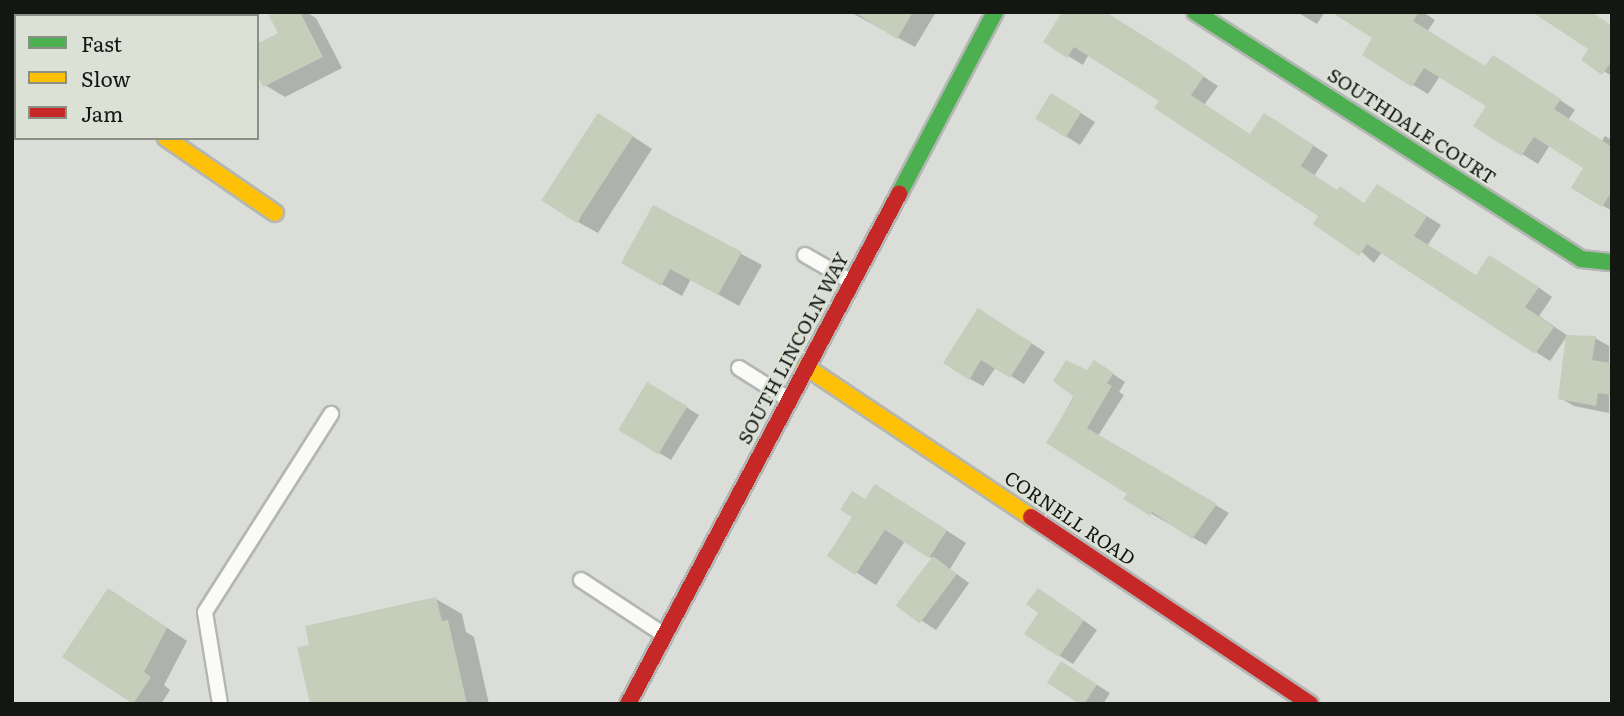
<!DOCTYPE html>
<html>
<head>
<meta charset="utf-8">
<style>
  body { margin:0 }
  #map { position:relative; width:1624px; height:716px; overflow:hidden; background:#dbded8; font-family:Literata,serif }
  div>[style] { position:absolute }
  .shadow>* { inset:0; background:#0003 }
  .building>* { inset:0; background:#c4cebb; transform-origin:0 0 }
  .roads { filter:drop-shadow(2px 0 #b3b6b2) drop-shadow(-2px 0 #b3b6b2) drop-shadow(0 2px #b3b6b2) drop-shadow(0 -2px #b3b6b2) }
  .lane>* { height:14px; margin:-7px; padding:0 7px; transform-origin:7px; border-radius:7px; background:#fafaf9 }
  .street>* { height:26px; margin:-13px; padding:0 13px; transform-origin:13px; border-radius:13px; background:#fafaf9 }
  .fast>* { height:16px; margin:-8px; padding:0 8px; transform-origin:8px; border-radius:8px; background:#4caf50 }
  .slow>* { height:16px; margin:-8px; padding:0 8px; transform-origin:8px; border-radius:8px; background:#ffc107 }
  .jam>* { height:16px; margin:-8px; padding:0 8px; transform-origin:8px; border-radius:8px; background:#c62828 }
  span { translate:-50% -50%; white-space:nowrap; text-align:center; line-height:1.15; -webkit-text-stroke:5px #dbe1d5; paint-order:stroke }
  .street-label { font-size:19px; color:#141612 }
  .frame { position:absolute; inset:0; border:14px solid #141612; pointer-events:none }
  .legend { position:absolute; left:14px; top:14px; width:245px; height:126px; box-sizing:border-box; background:#dbe1d5; border:2px solid #8b9087; margin:0; padding:9px 12px; list-style:none; font-size:21px; color:#141612 }
  .legend li { display:flex; align-items:center; gap:14px; height:35px }
  .legend b { width:35px; border:2px solid #8b9087 }
</style>
</head>
<body>
<div id="map">
  <div class="shadow">
    <div style="clip-path:polygon(283px 12px,306px 12px,316px 18px,342px 68px,285px 97px,265px 85px)"></div>
    <div style="clip-path:polygon(850px 12px,936px 12px,915px 47px)"></div>
    <div style="clip-path:polygon(1105px 12px,1218px 86px,1204px 105px,1251px 136px,1279px 124px,1328px 155px,1314px 176px,1338px 191px,1340px 188px,1365px 204px,1392px 194px,1441px 225px,1427px 246px,1476px 277px,1534px 284px,1552px 297px,1539px 316px,1568px 336px,1595px 338px,1609px 346px,1609px 413px,1574px 406px,1560px 398px,1567px 336px,1550px 361px,1382px 252px,1374px 263px,1321px 216px,1161px 100px,1089px 54px,1083px 65px,1045px 42px)"></div>
    <div style="clip-path:polygon(1297px 12px,1325px 12px,1317px 24px)"></div>
    <div style="clip-path:polygon(1339px 12px,1423px 12px,1435px 20px,1427px 32px,1486px 68px,1509px 66px,1575px 110px,1568px 120px,1602px 141px,1605px 136px,1612px 140px,1612px 211px,1573px 188px,1586px 167px,1550px 145px,1538px 164px,1475px 125px,1488px 105px,1440px 76px,1428px 94px,1413px 85px,1375px 38px)"></div>
    <div style="clip-path:polygon(1612px 21px,1612px 76px,1583px 59px)"></div>
    <div style="clip-path:polygon(1065px 103px,1095px 122px,1080px 145px,1037px 118px)"></div>
    <div style="clip-path:polygon(619px 127px,652px 149px,598px 233px,578px 222px)"></div>
    <div style="clip-path:polygon(654px 207px,762px 265px,739px 306px,691px 279px,682px 296px,623px 262px)"></div>
    <div style="clip-path:polygon(992px 318px,1045px 352px,1024px 384px,996px 367px,983px 386px,970px 379px)"></div>
    <div style="clip-path:polygon(1107px 370px,1125px 382px,1119px 392px,1124px 395px,1098px 436px,1229px 513px,1206px 545px,1126px 499px,1129px 494px,1048px 443px,1087px 372px)"></div>
    <div style="clip-path:polygon(662px 392px,699px 415px,671px 460px,620px 429px)"></div>
    <div style="clip-path:polygon(896px 498px,966px 543px,950px 569px,969px 583px,936px 630px,899px 606px,933px 559px,905px 541px,876px 585px,829px 555px,866px 501px)"></div>
    <div style="clip-path:polygon(1052px 598px,1097px 630px,1073px 664px,1060px 656px,1041px 612px)"></div>
    <div style="clip-path:polygon(436px 599px,462px 614px,466px 632px,474px 637px,489px 704px,312px 704px)"></div>
    <div style="clip-path:polygon(128px 602px,187px 641px,164px 685px,170px 690px,161px 704px,135px 704px,64px 657px)"></div>
    <div style="clip-path:polygon(1076px 672px,1110px 693px,1103px 704px,1082px 704px,1050px 683px)"></div>
  </div>
  <div class="building">
    <div style="clip-path:polygon(267px 12px,300px 12px,323px 57px,263px 87px,257px 74px,257px 44px,278px 33px)"></div>
    <div style="clip-path:polygon(854px 12px,913px 12px,897px 39px)"></div>
    <div style="clip-path:polygon(1062px 12px,1106px 12px,1188px 64px,1204px 76px,1191px 95px,1250px 134px,1264px 113px,1295px 133px,1314px 145px,1301px 166px,1337px 190px,1340px 186px,1364px 203px,1377px 184px,1427px 216px,1414px 236px,1476px 275px,1489px 255px,1519px 274px,1539px 287px,1525px 307px,1554px 327px,1535px 354px,1367px 244px,1359px 256px,1313px 224px,1318px 216px,1154px 108px,1159px 101px,1074px 47px,1067px 58px,1043px 42px)"></div>
    <div style="clip-path:polygon(1331px 12px,1419px 12px,1413px 21px,1485px 66px,1493px 55px,1561px 99px,1554px 109px,1612px 147px,1612px 191px,1602px 207px,1571px 188px,1583px 168px,1534px 137px,1521px 156px,1493px 139px,1473px 126px,1486px 106px,1424px 68px,1412px 87px,1362px 55px,1372px 38px)"></div>
    <div style="clip-path:polygon(1532px 12px,1592px 12px,1612px 26px,1612px 61px,1602px 75px,1581px 60px,1588px 49px)"></div>
    <div style="left:1051px;top:93px;width:36px;height:30px;rotate:32deg"></div>
    <div style="left:598px;top:113px;width:42px;height:104px;rotate:33deg"></div>
    <div style="clip-path:polygon(653px 205px,742px 252px,718px 295px,670px 269px,661px 286px,621px 263px)"></div>
    <div style="clip-path:polygon(978px 308px,1032px 343px,1010px 378px,981px 360px,969px 380px,943px 363px)"></div>
    <div style="clip-path:polygon(1566px 335px,1596px 336px,1592px 360px,1612px 363px,1612px 395px,1598px 393px,1596px 406px,1558px 399px)"></div>
    <div style="clip-path:polygon(1066px 360px,1087px 370px,1094px 360px,1114px 373px,1107px 383px,1112px 386px,1087px 428px,1217px 504px,1192px 539px,1152px 512px,1150px 516px,1123px 499px,1127px 494px,1046px 443px,1074px 397px,1053px 381px)"></div>
    <div style="left:647px;top:382px;width:47px;height:56px;rotate:31deg"></div>
    <div style="clip-path:polygon(875px 484px,947px 530px,929px 558px,885px 530px,855px 575px,827px 556px,852px 517px,840px 510px,852px 491px,865px 499px)"></div>
    <div style="left:933px;top:556px;width:30px;height:62px;rotate:37deg"></div>
    <div style="clip-path:polygon(108px 588px,167px 628px,144px 672px,151px 677px,133px 704px,62px 657px)"></div>
    <div style="clip-path:polygon(1038px 588px,1084px 620px,1059px 657px,1024px 634px,1038px 613px,1026px 604px)"></div>
    <div style="clip-path:polygon(436px 597px,442px 621px,448px 620px,467px 704px,310px 704px,297px 647px,309px 645px,305px 626px)"></div>
    <div style="left:1061px;top:661px;width:43px;height:26px;rotate:33deg"></div>
  </div>
  <div class="roads">
    <div class="lane">
      <div style="left:805px;top:255px;width:52px;rotate:30deg"></div>
      <div style="left:739px;top:368px;width:58px;rotate:32.3deg"></div>
      <div style="left:581px;top:580px;width:98px;rotate:33.4deg"></div>
      <div style="left:220px;top:704px;width:93px;rotate:-99.3deg"></div>
      <div style="left:205px;top:612px;width:235px;rotate:-57.5deg"></div>
    </div>
    <div class="street">
      <div style="left:12px;top:33px;width:4px;rotate:27deg"></div>
    </div>
    <div class="fast">
      <div style="left:1195px;top:12px;width:458px;rotate:32.6deg"></div>
      <div style="left:1581px;top:259px;width:31px;rotate:6deg"></div>
      <div style="left:899px;top:194px;width:206px;rotate:-62.2deg"></div>
    </div>
    <div class="slow">
      <div style="left:166px;top:138px;width:132px;rotate:34.5deg"></div>
      <div style="left:806px;top:367px;width:270px;rotate:33.7deg"></div>
    </div>
    <div class="jam">
      <div style="left:1031px;top:517px;width:336px;rotate:33.8deg"></div>
      <div style="left:628px;top:704px;width:578px;rotate:-62.02deg"></div>
    </div>
  </div>
  <div class="street-label">
    <span style="left:1412px;top:126px;rotate:33deg">SOUTHDALE COURT</span>
    <span style="left:793px;top:348px;rotate:-62deg">SOUTH LINCOLN WAY</span>
    <span style="left:1070px;top:518px;rotate:34deg">CORNELL ROAD</span>
  </div>
  <div class="frame"></div>
  <ul class="legend">
  <li><b style="height:9px;background:#4caf50"></b>Fast</li>
  <li><b style="height:9px;background:#ffc107"></b>Slow</li>
  <li><b style="height:9px;background:#c62828"></b>Jam</li>
  </ul>
</div>
</body>
</html>
